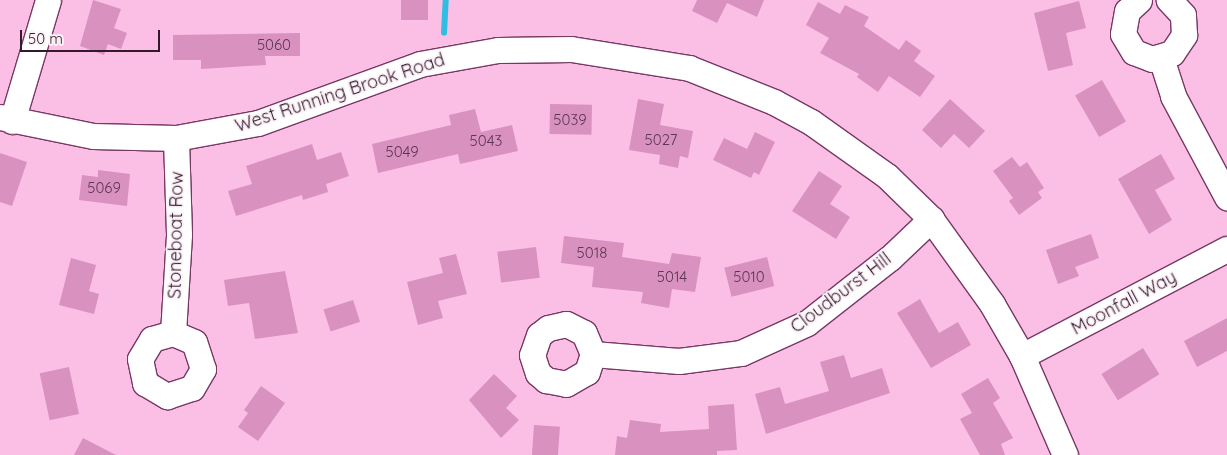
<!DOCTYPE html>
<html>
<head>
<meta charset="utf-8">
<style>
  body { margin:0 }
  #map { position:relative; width:1227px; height:455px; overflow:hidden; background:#fbbfe6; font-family:Quicksand,sans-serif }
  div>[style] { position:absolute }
  .stream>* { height:5.5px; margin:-2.75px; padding:0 2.75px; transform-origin:2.75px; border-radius:2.75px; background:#30bde2 }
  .building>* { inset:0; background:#d991c0; transform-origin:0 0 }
  .roads { filter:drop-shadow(1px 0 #783864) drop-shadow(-1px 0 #783864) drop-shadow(0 1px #783864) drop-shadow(0 -1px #783864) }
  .minor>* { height:25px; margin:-12.5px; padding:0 12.5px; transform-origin:12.5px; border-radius:12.5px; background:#fff }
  span { translate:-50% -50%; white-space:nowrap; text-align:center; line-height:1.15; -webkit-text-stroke:4px #fbf3f7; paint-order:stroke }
  .number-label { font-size:15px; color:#5d3650 }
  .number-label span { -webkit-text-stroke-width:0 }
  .street-label { font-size:18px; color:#34182b }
  .scale { position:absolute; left:20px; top:30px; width:140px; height:22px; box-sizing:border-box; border:2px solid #34182b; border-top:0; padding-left:6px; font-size:15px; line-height:18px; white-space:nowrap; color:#34182b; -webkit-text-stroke:4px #fbf3f7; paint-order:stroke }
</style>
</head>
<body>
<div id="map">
  <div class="stream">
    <div style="left:444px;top:33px;width:33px;rotate:-87deg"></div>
  </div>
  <div class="building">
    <div style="clip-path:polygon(93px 0,121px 9px,114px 28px,127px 33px,121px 49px,108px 44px,104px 55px,80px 46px)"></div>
    <div style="left:401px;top:0;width:27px;height:20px"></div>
    <div style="clip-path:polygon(697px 0,764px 0,757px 17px,727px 3px,717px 23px,692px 11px)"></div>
    <div style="clip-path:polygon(1079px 1px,1086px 28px,1066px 33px,1073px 65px,1048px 71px,1034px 13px)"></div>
    <div style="clip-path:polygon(818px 2px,840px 14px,845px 5px,869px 17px,864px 26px,899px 50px,906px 40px,921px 51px,914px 61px,935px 76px,920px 97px,889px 76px,878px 92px,857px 77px,859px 74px,820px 53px,829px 38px,806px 25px)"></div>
    <div style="clip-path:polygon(300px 33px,300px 56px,265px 56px,266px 65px,201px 69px,201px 60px,173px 60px,173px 35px)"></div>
    <div style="left:1102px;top:80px;width:48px;height:31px;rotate:60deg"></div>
    <div style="clip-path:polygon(638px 99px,664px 104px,660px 125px,693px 131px,688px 158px,680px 156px,678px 168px,659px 164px,660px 155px,629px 150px)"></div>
    <div style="clip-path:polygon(950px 99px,985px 131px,969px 148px,954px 134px,941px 148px,922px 130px)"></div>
    <div style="left:550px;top:104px;width:42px;height:30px;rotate:1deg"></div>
    <div style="clip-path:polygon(475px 109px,481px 132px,512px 125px,518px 151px,460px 164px,458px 154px,378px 173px,372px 144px,451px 125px,449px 115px)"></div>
    <div style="clip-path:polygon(755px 132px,775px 142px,759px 175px,754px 172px,751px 178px,713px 160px,724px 138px,747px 149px)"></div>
    <div style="clip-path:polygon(312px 144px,317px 160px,341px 152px,349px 176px,326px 184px,328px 192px,303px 200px,302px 195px,236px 216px,228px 191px,252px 184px,246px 166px)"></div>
    <div style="clip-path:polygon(0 153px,27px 162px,12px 206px,0 202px)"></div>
    <div style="clip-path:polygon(1161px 154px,1175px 179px,1155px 190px,1172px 220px,1149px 234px,1118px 179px)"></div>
    <div style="clip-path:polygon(1012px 157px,1020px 167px,1027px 162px,1044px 188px,1038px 192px,1042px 198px,1019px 215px,1009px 201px,1013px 198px,993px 171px)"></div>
    <div style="clip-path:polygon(98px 170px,130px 174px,127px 206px,79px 200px,82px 175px,98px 177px)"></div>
    <div style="clip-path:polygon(819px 171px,842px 186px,830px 204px,850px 217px,836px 239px,792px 211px)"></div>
    <div style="clip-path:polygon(1091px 234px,1099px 258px,1075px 267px,1079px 276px,1058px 284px,1046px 250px)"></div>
    <div style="clip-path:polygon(564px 236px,624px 243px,622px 257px,669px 264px,672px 253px,701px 257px,695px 292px,672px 289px,669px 308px,641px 303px,643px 292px,592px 287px,594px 267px,561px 263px)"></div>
    <div style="left:536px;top:247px;width:31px;height:39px;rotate:83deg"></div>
    <div style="clip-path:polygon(456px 254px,467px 294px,438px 301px,443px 318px,418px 325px,407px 282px,443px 273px,439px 258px)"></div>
    <div style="left:767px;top:257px;width:30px;height:44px;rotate:76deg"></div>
    <div style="clip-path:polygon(71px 258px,96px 265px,89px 291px,99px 294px,94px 314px,59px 305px)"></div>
    <div style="clip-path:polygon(285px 271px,298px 333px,255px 339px,249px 303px,228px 306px,224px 280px)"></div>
    <div style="clip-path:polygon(920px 299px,939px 333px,958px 322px,971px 345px,931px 368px,897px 313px)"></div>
    <div style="left:353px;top:300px;width:23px;height:31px;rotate:72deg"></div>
    <div style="clip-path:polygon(1227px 318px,1227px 351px,1197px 367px,1184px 341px)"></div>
    <div style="left:1143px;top:348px;width:31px;height:49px;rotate:58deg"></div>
    <div style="clip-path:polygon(844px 355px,851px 378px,882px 368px,890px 393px,766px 434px,755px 394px,780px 387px,785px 404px,829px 391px,820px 362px)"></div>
    <div style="left:69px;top:367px;width:48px;height:30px;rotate:78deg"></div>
    <div style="clip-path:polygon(494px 374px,517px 396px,506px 408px,519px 420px,501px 438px,469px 400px)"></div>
    <div style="clip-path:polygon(988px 378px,1000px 398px,993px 403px,1013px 438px,1001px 444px,1005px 455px,980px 455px,960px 419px,972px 413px,961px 394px)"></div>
    <div style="clip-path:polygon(261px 386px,285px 403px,258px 441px,238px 427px,248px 413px,244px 410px)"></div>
    <div style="clip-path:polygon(734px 404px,737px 450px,717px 451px,717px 455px,615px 455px,617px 436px,627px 438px,630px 420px,661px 424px,660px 432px,709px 429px,708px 406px)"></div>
    <div style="left:534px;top:425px;width:26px;height:30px;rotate:4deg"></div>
    <div style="clip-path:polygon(83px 438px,116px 455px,74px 455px)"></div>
  </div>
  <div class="roads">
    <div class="minor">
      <div style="left:1139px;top:0;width:16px;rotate:137deg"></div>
      <div style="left:1127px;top:11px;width:23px;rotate:100deg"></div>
      <div style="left:1123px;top:34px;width:21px;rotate:59deg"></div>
      <div style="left:1134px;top:52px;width:19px;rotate:21deg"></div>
      <div style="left:1152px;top:59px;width:21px;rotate:-17deg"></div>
      <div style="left:1172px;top:53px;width:22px;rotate:-56deg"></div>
      <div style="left:1184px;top:35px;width:20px;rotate:-93deg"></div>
      <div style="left:1183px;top:15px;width:21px;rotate:-133deg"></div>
      <div style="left:1161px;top:58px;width:40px;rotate:72deg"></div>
      <div style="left:1173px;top:96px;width:115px;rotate:61.9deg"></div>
      <div style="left:0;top:117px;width:95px;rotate:11.5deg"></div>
      <div style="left:93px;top:136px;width:83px;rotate:1.4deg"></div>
      <div style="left:176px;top:138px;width:83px;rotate:-10.4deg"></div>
      <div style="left:258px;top:123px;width:172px;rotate:-20deg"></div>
      <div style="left:420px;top:64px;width:79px;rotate:-10.2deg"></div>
      <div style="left:498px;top:50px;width:73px;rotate:-0.8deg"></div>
      <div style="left:571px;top:49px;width:120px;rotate:9.1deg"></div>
      <div style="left:689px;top:68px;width:92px;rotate:21.8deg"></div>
      <div style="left:774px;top:102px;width:42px;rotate:28.4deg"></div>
      <div style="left:811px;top:122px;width:93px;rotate:35.4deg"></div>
      <div style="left:887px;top:176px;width:62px;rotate:44.3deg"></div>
      <div style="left:931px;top:219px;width:105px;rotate:54.3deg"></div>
      <div style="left:992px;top:304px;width:60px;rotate:60deg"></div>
      <div style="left:1022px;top:356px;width:108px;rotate:66.5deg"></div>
      <div style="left:12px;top:121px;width:126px;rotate:-73.4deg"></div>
      <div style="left:173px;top:333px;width:22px;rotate:164deg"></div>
      <div style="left:152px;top:339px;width:23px;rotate:121deg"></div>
      <div style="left:140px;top:359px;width:25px;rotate:78deg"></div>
      <div style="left:145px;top:383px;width:26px;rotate:31deg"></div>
      <div style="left:167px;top:396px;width:26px;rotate:-18deg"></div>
      <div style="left:192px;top:388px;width:22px;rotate:-60deg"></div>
      <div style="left:203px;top:369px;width:28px;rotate:-108deg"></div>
      <div style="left:194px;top:342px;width:23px;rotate:-157deg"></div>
      <div style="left:173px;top:333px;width:99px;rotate:-86.5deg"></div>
      <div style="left:179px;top:234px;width:96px;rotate:-91.8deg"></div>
      <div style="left:593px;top:354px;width:23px;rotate:-113deg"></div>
      <div style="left:584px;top:333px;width:20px;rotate:-153deg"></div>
      <div style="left:566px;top:324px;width:18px;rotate:167deg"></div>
      <div style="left:548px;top:328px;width:11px;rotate:142deg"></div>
      <div style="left:539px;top:335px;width:21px;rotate:109deg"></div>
      <div style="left:532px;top:355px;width:19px;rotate:72deg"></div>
      <div style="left:538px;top:373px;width:11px;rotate:41deg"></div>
      <div style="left:546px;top:380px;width:20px;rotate:11deg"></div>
      <div style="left:566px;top:384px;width:24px;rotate:-30deg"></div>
      <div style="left:587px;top:372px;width:19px;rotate:-72deg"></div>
      <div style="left:593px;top:354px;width:86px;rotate:4.7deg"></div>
      <div style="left:679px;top:361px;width:63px;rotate:-7.4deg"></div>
      <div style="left:741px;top:353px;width:72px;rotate:-24.4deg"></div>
      <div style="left:807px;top:323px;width:105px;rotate:-38.1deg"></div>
      <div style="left:890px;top:258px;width:57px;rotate:-43.6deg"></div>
      <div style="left:1022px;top:356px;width:231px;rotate:-27.6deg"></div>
    </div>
  </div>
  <div class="number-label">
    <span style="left:274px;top:45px">5060</span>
    <span style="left:570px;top:120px">5039</span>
    <span style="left:661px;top:140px">5027</span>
    <span style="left:486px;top:141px">5043</span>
    <span style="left:402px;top:152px">5049</span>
    <span style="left:104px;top:188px">5069</span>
    <span style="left:592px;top:253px">5018</span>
    <span style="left:672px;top:277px">5014</span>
    <span style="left:749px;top:277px">5010</span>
  </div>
  <div class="street-label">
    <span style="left:340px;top:93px;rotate:-18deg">West Running Brook Road</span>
    <span style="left:176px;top:235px;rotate:-89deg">Stoneboat Row</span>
    <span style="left:841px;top:293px;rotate:-37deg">Cloudburst Hill</span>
    <span style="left:1124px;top:303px;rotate:-28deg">Moonfall Way</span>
  </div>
  <div class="scale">50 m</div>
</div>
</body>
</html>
